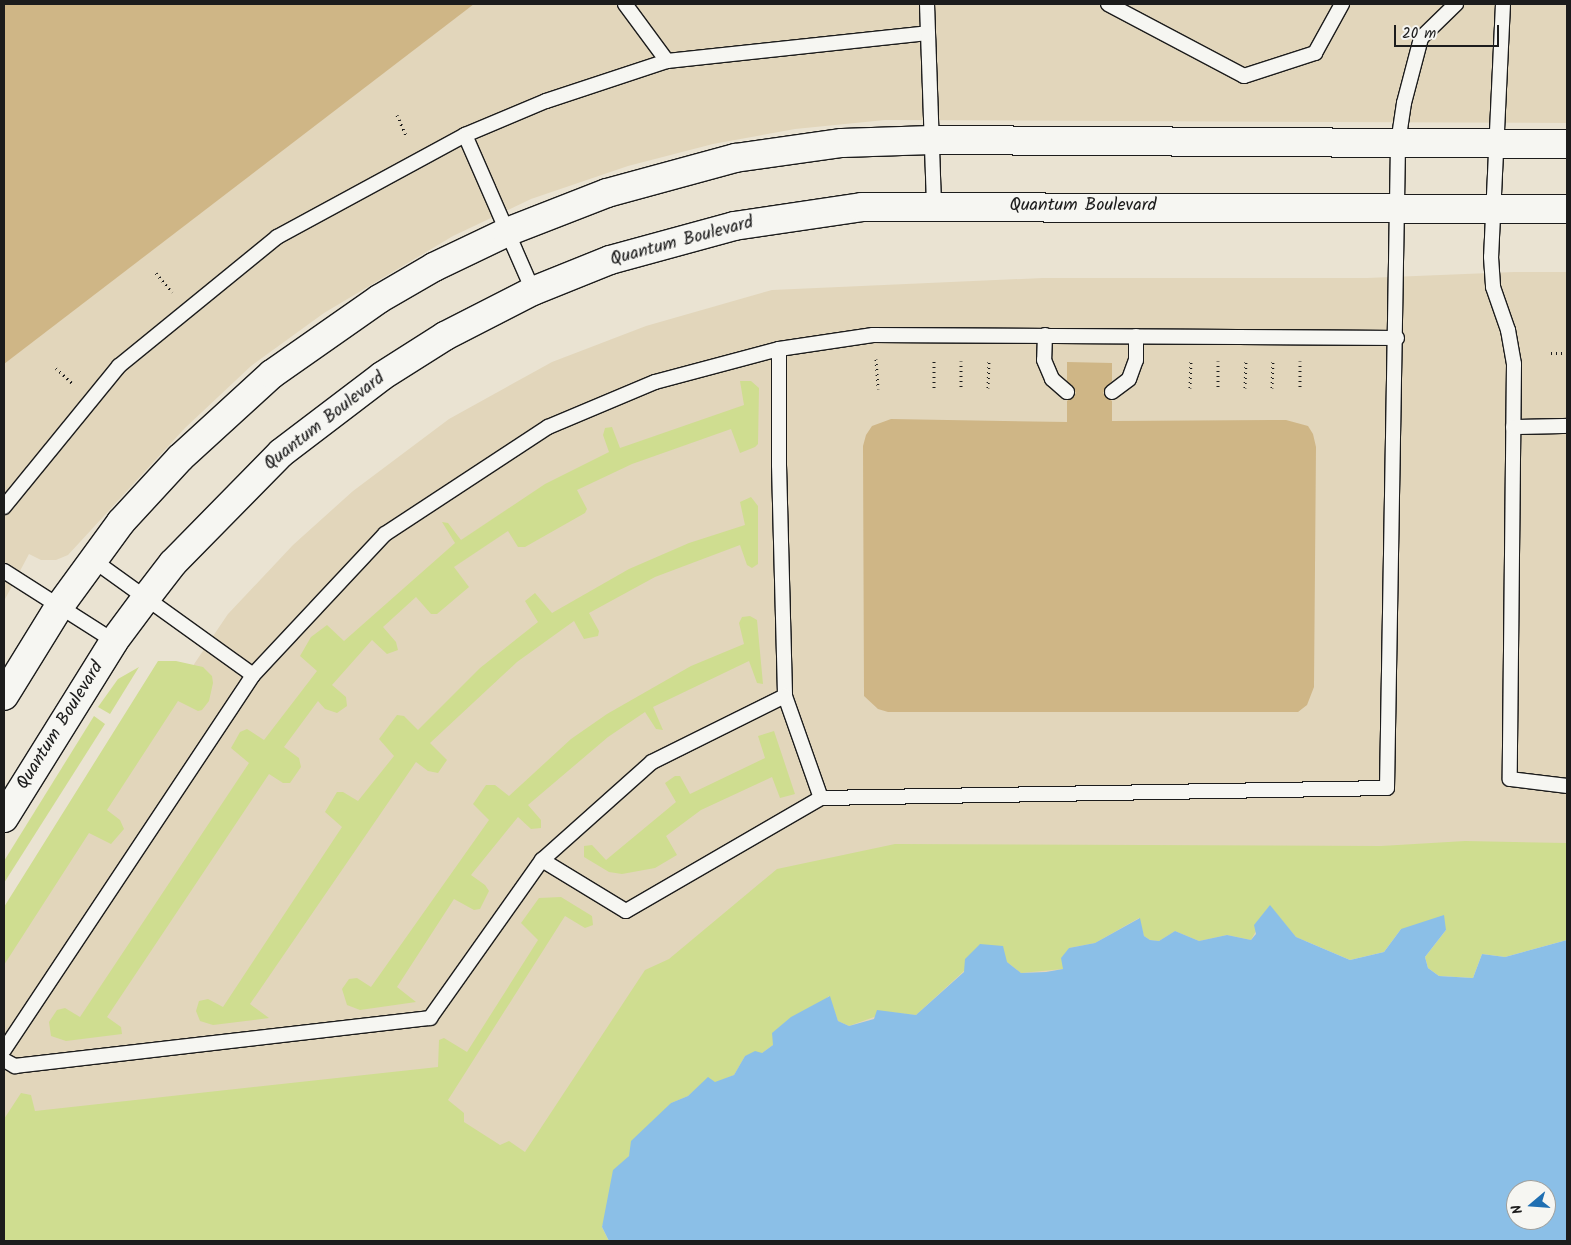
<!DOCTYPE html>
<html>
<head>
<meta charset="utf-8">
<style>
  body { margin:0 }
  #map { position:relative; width:1571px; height:1245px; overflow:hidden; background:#eae3d2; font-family:Kalam,sans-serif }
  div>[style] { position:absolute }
  .built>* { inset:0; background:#e2d6bb }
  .green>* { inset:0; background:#cfdd90 }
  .water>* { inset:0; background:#8bbfe7 }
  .building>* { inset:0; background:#cfb686 }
  .path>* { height:3px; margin-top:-1.5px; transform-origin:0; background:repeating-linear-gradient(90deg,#1c1c1c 0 1px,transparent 0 5px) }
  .roads { filter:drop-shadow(1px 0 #1c1c1c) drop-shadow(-1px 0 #1c1c1c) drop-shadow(0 1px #1c1c1c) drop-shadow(0 -1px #1c1c1c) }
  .service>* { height:14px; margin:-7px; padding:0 7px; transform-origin:7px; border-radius:7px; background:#f6f6f2 }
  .tertiary>* { height:28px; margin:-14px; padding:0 14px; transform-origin:14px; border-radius:14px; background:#f6f6f2 }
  span { translate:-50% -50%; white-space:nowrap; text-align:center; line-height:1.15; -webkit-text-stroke:4px #f6f6f2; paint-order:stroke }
  .street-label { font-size:18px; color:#1c1c1c }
  .frame { position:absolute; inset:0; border:5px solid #1c1c1c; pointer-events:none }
  .north { position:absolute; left:1506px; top:1180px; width:50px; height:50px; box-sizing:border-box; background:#f6f6f2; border:1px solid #9f9f9c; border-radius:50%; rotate:252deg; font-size:14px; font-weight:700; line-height:20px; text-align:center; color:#1c1c1c }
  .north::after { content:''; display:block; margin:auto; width:18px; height:22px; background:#1f6fb2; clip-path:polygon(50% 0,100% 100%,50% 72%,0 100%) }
  .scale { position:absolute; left:1394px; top:25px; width:105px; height:22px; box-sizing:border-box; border:2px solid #1c1c1c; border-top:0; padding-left:6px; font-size:15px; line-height:18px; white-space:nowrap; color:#1c1c1c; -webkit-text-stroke:4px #f6f6f2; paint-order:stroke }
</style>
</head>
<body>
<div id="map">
  <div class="built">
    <div style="clip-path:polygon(4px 4px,1567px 4px,1567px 123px,885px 120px,795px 129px,713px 144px,628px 166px,531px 199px,453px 236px,324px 313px,251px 366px,185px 428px,68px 555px,56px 560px,41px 560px,29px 554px,4px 601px)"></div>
    <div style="clip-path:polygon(1514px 272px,1567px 272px,1567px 869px,537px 1152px,4px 1147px,4px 945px,228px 614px,293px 545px,353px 491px,449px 419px,552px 362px,646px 326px,772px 290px,1043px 278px,1367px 278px)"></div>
  </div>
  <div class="green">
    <div style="clip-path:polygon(740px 381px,751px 381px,759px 388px,758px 444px,755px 447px,740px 453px,731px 429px,632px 464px,577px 490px,587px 509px,585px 513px,525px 547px,518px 547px,508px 531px,454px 567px,469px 587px,437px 614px,431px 614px,416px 597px,383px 627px,396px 642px,398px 650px,387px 654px,372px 640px,332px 685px,346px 697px,347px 706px,337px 713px,325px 709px,318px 701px,284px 747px,299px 758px,301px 767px,290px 783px,283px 783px,269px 774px,107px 1017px,121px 1027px,122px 1034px,66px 1041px,51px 1036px,49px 1022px,57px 1010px,65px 1008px,80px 1017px,249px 763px,231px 748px,240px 732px,247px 729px,264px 740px,317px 671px,300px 656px,311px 637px,327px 625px,344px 641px,455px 543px,442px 522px,448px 523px,461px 540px,545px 484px,609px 452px,603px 435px,605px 428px,612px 427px,620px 448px,744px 405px)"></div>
    <div style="clip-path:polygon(751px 497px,758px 506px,758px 564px,752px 568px,747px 565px,740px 545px,655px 577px,589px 613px,599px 631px,598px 636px,584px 639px,574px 621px,517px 662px,430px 743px,447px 760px,438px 773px,428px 771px,416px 762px,250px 1004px,269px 1018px,213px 1025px,200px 1021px,196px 1011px,199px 1001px,208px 999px,223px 1007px,342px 827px,325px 812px,337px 792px,343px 792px,358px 801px,394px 756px,379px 739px,397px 715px,404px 716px,418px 730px,480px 668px,538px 622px,525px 601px,535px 593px,552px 613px,629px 569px,689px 543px,745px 525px,740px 502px)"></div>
    <div style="clip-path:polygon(742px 617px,750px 616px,757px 620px,763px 684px,757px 683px,749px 661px,653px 707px,663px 730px,656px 729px,645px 712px,608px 737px,528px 805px,541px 820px,541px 828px,531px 829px,518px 817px,471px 875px,485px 885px,489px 891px,480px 909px,474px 910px,454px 899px,397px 987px,416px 1002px,360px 1010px,347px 1005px,342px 989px,349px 979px,357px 978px,371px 987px,489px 820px,473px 804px,486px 785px,495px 785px,509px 796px,571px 739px,607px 714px,691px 666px,744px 644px,739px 623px)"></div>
    <div style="clip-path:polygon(158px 661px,176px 661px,203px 667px,212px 676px,213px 683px,209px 701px,202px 710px,198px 711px,178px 701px,107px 810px,120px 820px,124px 829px,111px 844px,89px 833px,4px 965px,4px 907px)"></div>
    <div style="clip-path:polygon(139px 667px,110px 714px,98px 707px,118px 679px)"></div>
    <div style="clip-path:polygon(94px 716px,105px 724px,4px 883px,4px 861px)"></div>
    <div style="clip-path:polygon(774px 731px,795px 794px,780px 798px,772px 777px,701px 810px,666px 836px,677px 855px,655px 868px,622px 874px,609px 872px,584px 857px,584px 846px,592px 845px,606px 860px,676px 802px,665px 783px,675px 776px,680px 776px,690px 794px,765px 758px,758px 736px)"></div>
    <div style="clip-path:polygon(1465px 841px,1567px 843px,1567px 940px,1505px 957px,1482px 954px,1473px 978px,1439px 976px,1428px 968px,1425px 957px,1446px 930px,1401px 929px,1384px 952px,1350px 960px,1296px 937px,1270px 906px,1251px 940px,1227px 935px,1199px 941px,1175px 931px,1159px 941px,1150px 940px,1144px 936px,1139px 918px,1095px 943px,1069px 948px,1063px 969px,1021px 973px,1007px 962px,964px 971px,916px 1015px,888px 1012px,849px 1026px,838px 1021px,829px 996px,773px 1045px,762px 1053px,745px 1056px,734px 1075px,715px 1083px,708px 1078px,688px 1096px,671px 1103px,629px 1156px,602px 1227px,609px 1241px,4px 1241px,4px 1119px,21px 1093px,31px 1095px,35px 1111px,438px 1067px,439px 1040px,444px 1038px,467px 1052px,538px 940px,521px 923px,539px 898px,561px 897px,592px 916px,593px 925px,585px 928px,565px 916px,448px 1100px,464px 1113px,464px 1122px,500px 1145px,509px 1141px,525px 1152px,645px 970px,669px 959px,777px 869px,895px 844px,1381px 846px)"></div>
  </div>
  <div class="water">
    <div style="clip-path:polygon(evenodd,1270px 905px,1296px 937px,1350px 960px,1384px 952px,1401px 929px,1444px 915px,1446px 930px,1425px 957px,1428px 968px,1439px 976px,1473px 978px,1482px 954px,1505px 957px,1567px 940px,1567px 1241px,609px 1241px,602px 1227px,613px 1170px,629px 1156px,631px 1141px,671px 1103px,688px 1096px,708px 1077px,715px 1082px,734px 1075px,745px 1056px,755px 1051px,762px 1053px,773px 1045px,772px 1033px,791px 1017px,830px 996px,838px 1021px,849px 1026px,874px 1019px,877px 1010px,916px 1015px,964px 972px,965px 959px,980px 944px,1003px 946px,1007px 962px,1021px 973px,1046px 972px,1063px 969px,1061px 958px,1069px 948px,1095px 943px,1140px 918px,1144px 936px,1150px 940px,1159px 941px,1175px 931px,1199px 941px,1227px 935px,1251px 940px,1256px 934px,1254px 925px,1270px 905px,1516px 1190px,1546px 1190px,1546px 1220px,1516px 1220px,1516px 1190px)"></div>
  </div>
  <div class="building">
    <div style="clip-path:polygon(4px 4px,474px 4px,4px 364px)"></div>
    <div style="clip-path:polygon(1067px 362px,1112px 363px,1112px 381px,1103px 393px,1112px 401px,1112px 421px,1286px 420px,1308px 426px,1313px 434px,1316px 447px,1314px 687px,1307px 705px,1298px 712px,888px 712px,878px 709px,864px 696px,863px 446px,866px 435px,872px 426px,891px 419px,1067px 422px,1067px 401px,1076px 393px,1067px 381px)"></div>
  </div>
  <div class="path">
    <div style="left:397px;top:115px;width:24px;rotate:66deg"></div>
    <div style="left:156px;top:273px;width:25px;rotate:50deg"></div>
    <div style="left:1551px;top:353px;width:16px"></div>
    <div style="left:876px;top:359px;width:30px;rotate:86deg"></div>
    <div style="left:961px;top:361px;width:27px;rotate:90deg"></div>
    <div style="left:1218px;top:361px;width:27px;rotate:90deg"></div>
    <div style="left:1300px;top:361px;width:27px;rotate:90deg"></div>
    <div style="left:56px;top:368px;width:22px;rotate:43deg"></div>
    <div style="left:934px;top:388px;width:27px;rotate:-90deg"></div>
    <div style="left:988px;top:388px;width:27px;rotate:-88deg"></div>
    <div style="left:1190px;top:388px;width:27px;rotate:-88deg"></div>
    <div style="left:1245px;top:388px;width:27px;rotate:-88deg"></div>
    <div style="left:1272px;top:388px;width:27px;rotate:-88deg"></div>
  </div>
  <div class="roads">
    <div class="service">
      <div style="left:625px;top:4px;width:71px;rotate:53.6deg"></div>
      <div style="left:667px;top:61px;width:262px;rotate:-6.1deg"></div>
      <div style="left:927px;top:4px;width:201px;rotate:88deg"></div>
      <div style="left:1108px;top:4px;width:154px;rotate:27.9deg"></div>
      <div style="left:1244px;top:76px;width:75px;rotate:-17.9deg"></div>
      <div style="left:1315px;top:53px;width:56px;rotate:-61.1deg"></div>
      <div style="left:1503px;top:4px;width:253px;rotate:92.7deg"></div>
      <div style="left:1491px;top:257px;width:30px;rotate:86deg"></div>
      <div style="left:1493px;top:287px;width:46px;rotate:70.8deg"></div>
      <div style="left:1508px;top:330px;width:35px;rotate:80deg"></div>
      <div style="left:1514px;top:364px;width:415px;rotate:90.6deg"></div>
      <div style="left:1510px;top:779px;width:57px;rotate:7deg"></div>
      <div style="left:465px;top:135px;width:170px;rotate:66.4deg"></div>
      <div style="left:1045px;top:335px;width:25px;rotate:92deg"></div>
      <div style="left:1044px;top:360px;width:21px;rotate:67deg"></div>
      <div style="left:1052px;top:379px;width:20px;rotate:41deg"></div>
      <div style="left:779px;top:349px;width:95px;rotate:-8.5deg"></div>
      <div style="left:873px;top:335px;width:524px;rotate:0.33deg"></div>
      <div style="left:1112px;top:392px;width:21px;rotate:-37deg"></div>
      <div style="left:1129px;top:379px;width:20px;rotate:-70deg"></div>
      <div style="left:1136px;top:360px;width:24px;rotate:-90deg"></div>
      <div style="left:1513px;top:427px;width:54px;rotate:-1.1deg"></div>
      <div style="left:4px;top:507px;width:182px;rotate:-50.8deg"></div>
      <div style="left:119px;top:366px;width:204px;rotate:-39.2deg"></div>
      <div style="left:277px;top:237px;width:214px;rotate:-28.5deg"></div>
      <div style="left:465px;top:135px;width:88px;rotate:-22.8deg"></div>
      <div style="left:546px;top:101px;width:127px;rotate:-18.3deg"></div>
      <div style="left:93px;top:560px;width:197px;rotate:35.7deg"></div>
      <div style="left:4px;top:571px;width:130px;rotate:32.5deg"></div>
      <div style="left:542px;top:860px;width:98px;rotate:31.3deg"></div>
      <div style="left:626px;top:911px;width:225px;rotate:-30.1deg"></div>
      <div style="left:821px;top:798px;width:566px;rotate:-1.01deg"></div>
      <div style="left:1387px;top:788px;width:645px;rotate:-89.02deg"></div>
      <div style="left:1398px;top:143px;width:40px;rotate:-81.5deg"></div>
      <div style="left:1404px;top:103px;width:67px;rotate:-75.3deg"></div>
      <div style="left:1421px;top:38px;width:49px;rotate:-44.2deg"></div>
      <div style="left:4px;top:1050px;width:450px;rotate:-56.4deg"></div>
      <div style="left:253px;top:675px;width:193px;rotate:-46.9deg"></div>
      <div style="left:385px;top:534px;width:195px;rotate:-33.3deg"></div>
      <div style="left:548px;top:427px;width:116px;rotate:-22.8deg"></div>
      <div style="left:655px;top:382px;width:128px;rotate:-14.9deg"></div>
      <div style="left:779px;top:349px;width:116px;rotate:90deg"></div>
      <div style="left:779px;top:465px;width:231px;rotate:88.5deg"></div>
      <div style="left:785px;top:696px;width:108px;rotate:70.6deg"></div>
      <div style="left:4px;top:1060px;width:13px;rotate:29deg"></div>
      <div style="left:15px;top:1066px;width:418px;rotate:-6.6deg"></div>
      <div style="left:430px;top:1018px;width:194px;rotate:-54.7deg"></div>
      <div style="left:542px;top:860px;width:147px;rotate:-41.7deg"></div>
      <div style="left:652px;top:762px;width:148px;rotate:-26.4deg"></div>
    </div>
    <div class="tertiary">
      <div style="left:4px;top:696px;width:105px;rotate:-58.3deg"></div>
      <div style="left:59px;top:607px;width:105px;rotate:-53.9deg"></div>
      <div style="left:121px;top:522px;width:87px;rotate:-47.3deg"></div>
      <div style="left:180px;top:458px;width:125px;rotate:-42.4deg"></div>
      <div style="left:272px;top:374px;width:131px;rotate:-35deg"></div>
      <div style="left:379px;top:299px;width:64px;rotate:-30.2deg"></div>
      <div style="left:434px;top:267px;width:81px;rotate:-25.6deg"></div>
      <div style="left:507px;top:232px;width:107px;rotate:-21.3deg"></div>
      <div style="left:607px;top:193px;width:133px;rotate:-15.3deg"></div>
      <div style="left:735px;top:158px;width:108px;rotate:-8deg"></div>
      <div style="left:842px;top:143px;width:90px;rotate:-1.9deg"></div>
      <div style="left:932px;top:140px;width:635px;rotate:0.36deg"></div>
      <div style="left:4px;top:818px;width:208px;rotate:-58.1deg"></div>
      <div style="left:114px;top:641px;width:54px;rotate:-53.3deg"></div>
      <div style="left:146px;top:598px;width:44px;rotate:-52.4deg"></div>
      <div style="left:173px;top:563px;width:154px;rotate:-45.5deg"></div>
      <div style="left:281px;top:453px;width:127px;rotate:-37.3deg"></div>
      <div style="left:382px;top:376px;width:75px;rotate:-32.4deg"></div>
      <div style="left:445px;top:336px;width:99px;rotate:-27.1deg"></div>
      <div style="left:533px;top:291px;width:83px;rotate:-21.9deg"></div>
      <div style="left:610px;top:260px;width:129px;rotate:-15.3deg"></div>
      <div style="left:734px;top:226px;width:129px;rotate:-8.4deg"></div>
      <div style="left:862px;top:207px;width:705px;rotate:0.16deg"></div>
    </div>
  </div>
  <div class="street-label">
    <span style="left:1083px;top:206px">Quantum Boulevard</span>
    <span style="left:682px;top:242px;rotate:-15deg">Quantum Boulevard</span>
    <span style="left:325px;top:422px;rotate:-38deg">Quantum Boulevard</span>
    <span style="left:61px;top:726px;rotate:-58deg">Quantum Boulevard</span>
  </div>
  <div class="frame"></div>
  <div class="north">N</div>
  <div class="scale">20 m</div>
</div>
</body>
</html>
